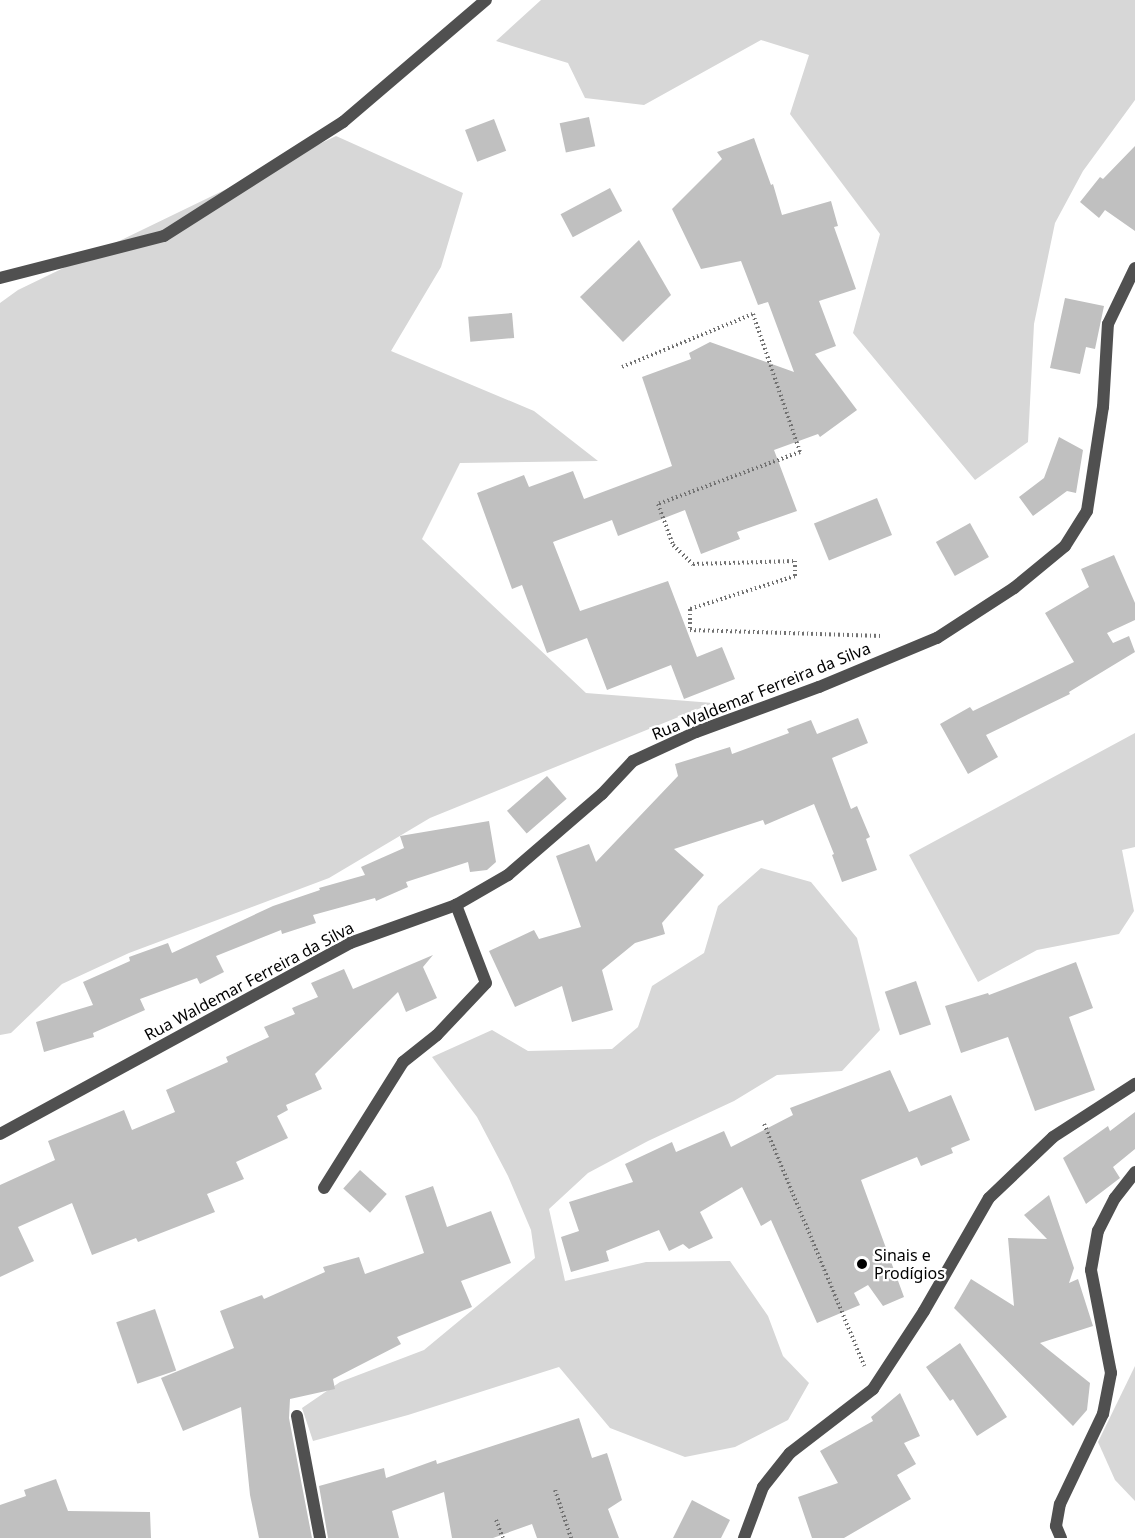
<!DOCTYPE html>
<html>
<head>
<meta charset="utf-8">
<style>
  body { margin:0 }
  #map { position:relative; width:1135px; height:1538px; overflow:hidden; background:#fff; font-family:"Noto Sans",sans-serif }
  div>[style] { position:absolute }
  .green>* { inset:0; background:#d7d7d7 }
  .building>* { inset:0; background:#c0c0c0; transform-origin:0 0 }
  .path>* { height:4px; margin-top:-2px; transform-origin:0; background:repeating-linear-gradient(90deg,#727272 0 1.5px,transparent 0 4.5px) }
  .street>* { height:12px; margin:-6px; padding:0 6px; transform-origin:6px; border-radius:6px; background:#505050 }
  .dots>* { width:16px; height:16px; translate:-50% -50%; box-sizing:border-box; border:3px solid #fff; border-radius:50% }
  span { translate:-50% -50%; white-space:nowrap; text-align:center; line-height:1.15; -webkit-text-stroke:4.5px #fff; paint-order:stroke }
  .street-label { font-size:16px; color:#000 }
  .poi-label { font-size:16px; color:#000 }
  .left { translate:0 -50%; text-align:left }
</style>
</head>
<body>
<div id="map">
  <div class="green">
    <div style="clip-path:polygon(541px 0,1135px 0,1135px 100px,1083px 171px,1055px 223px,1034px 324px,1028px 442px,975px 480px,853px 333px,880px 234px,790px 114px,809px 55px,761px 40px,644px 105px,585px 98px,568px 63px,496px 41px)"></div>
    <div style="clip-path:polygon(336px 136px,463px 193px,441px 267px,391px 351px,534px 411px,598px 461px,460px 463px,422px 539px,586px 693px,713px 703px,430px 818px,329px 878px,129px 953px,62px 984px,11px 1033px,0 1035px,0 303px,18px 290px)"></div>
    <div style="clip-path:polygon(1135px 733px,1135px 847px,1122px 850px,1134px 911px,1119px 934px,1037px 950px,978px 982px,909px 855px)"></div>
    <div style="clip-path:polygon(761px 868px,811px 882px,857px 938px,880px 1030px,842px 1071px,777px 1075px,734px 1101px,648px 1141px,588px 1173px,549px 1209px,565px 1281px,646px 1262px,730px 1261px,768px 1316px,783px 1356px,809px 1383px,788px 1420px,735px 1447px,685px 1457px,610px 1428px,559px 1367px,408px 1415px,313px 1441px,302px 1408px,340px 1382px,424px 1350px,535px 1258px,531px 1230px,508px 1176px,477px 1117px,432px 1057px,492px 1030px,528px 1051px,612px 1049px,638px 1027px,652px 986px,704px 953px,718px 906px)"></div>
    <div style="clip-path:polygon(1135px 1366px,1135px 1501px,1115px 1480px,1098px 1442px)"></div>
  </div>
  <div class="building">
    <div style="left:589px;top:117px;width:30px;height:30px;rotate:78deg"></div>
    <div style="left:494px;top:119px;width:34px;height:31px;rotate:69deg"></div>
    <div style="clip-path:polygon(754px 138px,771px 185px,773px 184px,782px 215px,831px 201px,838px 226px,834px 227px,856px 289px,819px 301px,836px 346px,815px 354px,857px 410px,820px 437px,818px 434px,774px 450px,797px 511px,737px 532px,740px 539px,701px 554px,685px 510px,618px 536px,612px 520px,553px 542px,580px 611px,668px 581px,697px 657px,722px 647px,735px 679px,684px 699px,671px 665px,607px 690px,587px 638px,547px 653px,522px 585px,512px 589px,477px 493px,524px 475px,529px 487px,573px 471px,584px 499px,672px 466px,642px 377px,691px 359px,689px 353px,710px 342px,794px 372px,768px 302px,758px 305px,741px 261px,701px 269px,672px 209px,722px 159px,717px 152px)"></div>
    <div style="clip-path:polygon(1135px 146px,1135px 231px,1105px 210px,1099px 218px,1080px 202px,1100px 177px,1103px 179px)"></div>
    <div style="left:610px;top:188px;width:26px;height:56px;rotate:62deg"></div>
    <div style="clip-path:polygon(639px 240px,671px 295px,623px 342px,580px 297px)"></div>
    <div style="clip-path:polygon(1065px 298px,1104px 306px,1095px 349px,1086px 347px,1080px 374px,1050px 368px)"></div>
    <div style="left:512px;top:313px;width:25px;height:44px;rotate:85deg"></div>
    <div style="clip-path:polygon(1059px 437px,1083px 450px,1076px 493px,1067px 491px,1033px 516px,1019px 497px,1044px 478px)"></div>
    <div style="left:877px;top:498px;width:40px;height:68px;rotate:68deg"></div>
    <div style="left:970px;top:523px;width:39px;height:39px;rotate:61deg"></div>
    <div style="clip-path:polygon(1114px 555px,1135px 603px,1135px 620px,1107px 633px,1113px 643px,1129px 636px,1135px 652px,1069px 692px,1070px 694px,986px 735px,998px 757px,968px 774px,940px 724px,970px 707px,973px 711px,1074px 662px,1045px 613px,1089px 587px,1081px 569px)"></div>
    <div style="clip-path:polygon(858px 718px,868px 743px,832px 758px,851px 809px,857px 806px,870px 837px,866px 839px,877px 870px,842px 882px,832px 855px,834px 854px,814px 804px,765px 825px,763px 820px,674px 849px,704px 875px,662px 923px,665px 934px,635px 943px,602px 970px,613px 1010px,572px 1022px,562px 986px,515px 1007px,489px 951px,534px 930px,539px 939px,581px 927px,556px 856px,589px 844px,596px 862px,678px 776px,675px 764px,730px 747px,732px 754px,789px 733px,787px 729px,811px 720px,817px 734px)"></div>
    <div style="left:547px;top:776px;width:30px;height:53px;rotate:49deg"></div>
    <div style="clip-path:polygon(489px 821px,496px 862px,487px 870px,470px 872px,468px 862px,406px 882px,408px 887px,376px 901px,375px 898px,313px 915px,316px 923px,282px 934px,281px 930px,216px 956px,224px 972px,200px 984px,197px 978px,140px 999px,145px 1010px,93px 1033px,94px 1037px,44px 1052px,36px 1022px,93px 1005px,83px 982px,130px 961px,129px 957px,168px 943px,172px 953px,273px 906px,320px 890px,319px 888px,365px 875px,361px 867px,404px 848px,400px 836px)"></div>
    <div style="clip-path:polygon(433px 955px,423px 967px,437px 998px,406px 1012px,398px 992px,315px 1074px,322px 1089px,286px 1105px,288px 1110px,277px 1116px,288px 1138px,236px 1162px,244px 1179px,207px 1194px,215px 1212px,138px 1242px,136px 1238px,92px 1255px,72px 1203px,18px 1227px,34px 1261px,0 1277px,0 1185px,55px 1160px,48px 1141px,124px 1110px,132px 1130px,175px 1112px,166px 1090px,228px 1062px,226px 1057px,269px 1037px,264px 1027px,295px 1014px,292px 1008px,318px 997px,311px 983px,344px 969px,353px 989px)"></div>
    <div style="clip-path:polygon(1076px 962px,1093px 1008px,1069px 1017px,1095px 1090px,1035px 1111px,1008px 1037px,961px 1053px,945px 1006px,988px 993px,989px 995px)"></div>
    <div style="left:916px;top:981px;width:46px;height:33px;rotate:71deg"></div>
    <div style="clip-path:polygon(890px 1070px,909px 1112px,951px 1095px,970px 1140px,951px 1148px,953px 1153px,921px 1166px,917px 1157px,861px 1180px,904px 1297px,883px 1306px,868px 1285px,854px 1293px,860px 1305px,817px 1323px,771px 1220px,761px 1226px,742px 1187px,700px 1212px,713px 1238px,689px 1249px,683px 1244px,669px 1251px,659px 1230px,606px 1251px,609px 1261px,571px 1272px,561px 1237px,579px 1231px,569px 1202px,633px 1182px,625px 1164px,672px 1142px,676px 1152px,724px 1131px,731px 1147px,793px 1115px,790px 1108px)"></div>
    <div style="clip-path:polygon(1135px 1112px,1135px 1149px,1113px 1167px,1120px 1178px,1086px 1204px,1063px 1158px,1108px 1126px,1110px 1131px)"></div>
    <div style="left:360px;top:1170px;width:36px;height:25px;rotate:42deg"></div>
    <div style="clip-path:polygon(433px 1186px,447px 1227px,491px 1211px,511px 1263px,461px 1281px,472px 1307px,397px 1337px,401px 1344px,333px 1379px,335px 1389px,290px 1399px,289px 1418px,312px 1538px,259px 1538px,250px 1495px,241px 1407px,183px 1431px,161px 1378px,234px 1348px,220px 1311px,262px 1295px,264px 1299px,325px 1272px,323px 1267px,359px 1257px,365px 1274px,424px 1253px,405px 1196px)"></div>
    <div style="clip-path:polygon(1049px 1195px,1074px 1268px,1069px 1283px,1078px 1279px,1093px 1326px,1040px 1343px,1090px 1383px,1087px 1410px,1073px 1426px,954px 1308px,971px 1279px,1014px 1306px,1008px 1238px,1047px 1239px,1024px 1215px)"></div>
    <div style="left:155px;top:1309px;width:65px;height:41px;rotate:71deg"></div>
    <div style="clip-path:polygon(960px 1343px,1007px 1417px,977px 1436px,953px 1399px,950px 1401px,926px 1367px)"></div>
    <div style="clip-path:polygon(900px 1393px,920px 1436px,904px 1443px,916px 1464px,897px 1475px,911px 1499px,844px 1538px,812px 1538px,798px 1497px,838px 1483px,820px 1451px,873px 1421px,871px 1417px)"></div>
    <div style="clip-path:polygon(579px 1418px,592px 1458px,607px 1453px,622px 1500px,608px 1509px,619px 1538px,537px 1538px,532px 1524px,493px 1538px,452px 1538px,444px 1492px,392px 1511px,399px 1538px,328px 1538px,319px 1486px,384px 1468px,386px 1478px,436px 1460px,437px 1464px)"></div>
    <div style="clip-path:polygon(56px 1479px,68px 1511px,150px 1512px,151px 1538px,0 1538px,0 1505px,26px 1496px,24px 1490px)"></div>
    <div style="clip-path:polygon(692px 1500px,730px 1520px,721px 1538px,673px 1538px)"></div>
  </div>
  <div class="path">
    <div style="left:622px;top:367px;width:141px;rotate:-22deg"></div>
    <div style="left:753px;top:314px;width:146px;rotate:71.2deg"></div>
    <div style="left:800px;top:452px;width:151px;rotate:159.9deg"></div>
    <div style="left:658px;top:504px;width:44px;rotate:69.9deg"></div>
    <div style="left:673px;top:545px;width:28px;rotate:44deg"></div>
    <div style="left:693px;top:564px;width:102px;rotate:-1.7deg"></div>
    <div style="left:795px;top:561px;width:15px;rotate:90deg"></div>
    <div style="left:795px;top:576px;width:110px;rotate:162.6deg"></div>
    <div style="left:690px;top:609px;width:21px;rotate:90deg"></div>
    <div style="left:690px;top:630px;width:192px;rotate:1.8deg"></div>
    <div style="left:764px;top:1124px;width:262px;rotate:67.5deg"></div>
    <div style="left:555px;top:1490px;width:51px;rotate:71.6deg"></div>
    <div style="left:496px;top:1520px;width:19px;rotate:69deg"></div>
  </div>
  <div class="street">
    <div style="left:0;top:278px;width:169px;rotate:-14.4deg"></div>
    <div style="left:164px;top:236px;width:212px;rotate:-32.5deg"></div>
    <div style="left:343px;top:122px;width:188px;rotate:-40.5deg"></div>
    <div style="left:0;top:1134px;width:399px;rotate:-28.6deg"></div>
    <div style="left:350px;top:943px;width:113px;rotate:-19.7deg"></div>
    <div style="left:456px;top:905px;width:60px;rotate:-30deg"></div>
    <div style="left:508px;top:875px;width:124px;rotate:-40.8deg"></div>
    <div style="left:602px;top:794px;width:45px;rotate:-46.8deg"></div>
    <div style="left:633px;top:761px;width:69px;rotate:-24.7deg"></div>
    <div style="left:696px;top:732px;width:131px;rotate:-20.1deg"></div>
    <div style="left:819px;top:687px;width:128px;rotate:-22.6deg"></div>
    <div style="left:937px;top:638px;width:92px;rotate:-33deg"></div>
    <div style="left:1014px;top:588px;width:66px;rotate:-39.5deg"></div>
    <div style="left:1065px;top:546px;width:41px;rotate:-57.8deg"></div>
    <div style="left:1087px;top:511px;width:105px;rotate:-81.3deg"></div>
    <div style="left:1103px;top:407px;width:83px;rotate:-86.6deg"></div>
    <div style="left:1108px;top:324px;width:62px;rotate:-64.3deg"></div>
    <div style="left:324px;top:1188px;width:149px;rotate:-57.9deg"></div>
    <div style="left:403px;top:1062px;width:43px;rotate:-38.5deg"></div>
    <div style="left:437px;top:1035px;width:71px;rotate:-46.7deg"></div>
    <div style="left:486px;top:983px;width:84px;rotate:-111deg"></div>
    <div style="left:297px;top:1416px;width:124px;rotate:79.3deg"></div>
    <div style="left:744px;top:1538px;width:54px;rotate:-69.6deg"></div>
    <div style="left:763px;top:1487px;width:43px;rotate:-51.5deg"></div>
    <div style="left:790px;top:1453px;width:105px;rotate:-37.6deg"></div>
    <div style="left:873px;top:1389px;width:93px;rotate:-56.8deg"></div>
    <div style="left:924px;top:1311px;width:130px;rotate:-60.1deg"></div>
    <div style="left:989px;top:1198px;width:88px;rotate:-43.6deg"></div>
    <div style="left:1053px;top:1137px;width:98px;rotate:-32.9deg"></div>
    <div style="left:1061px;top:1538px;width:13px;rotate:-113deg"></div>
    <div style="left:1056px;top:1526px;width:22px;rotate:-80deg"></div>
    <div style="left:1060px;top:1504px;width:100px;rotate:-64.5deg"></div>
    <div style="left:1103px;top:1414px;width:42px;rotate:-79deg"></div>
    <div style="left:1111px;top:1373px;width:105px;rotate:-101deg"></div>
    <div style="left:1091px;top:1270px;width:40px;rotate:-80deg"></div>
    <div style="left:1098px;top:1231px;width:37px;rotate:-63deg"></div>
    <div style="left:1115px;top:1198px;width:33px;rotate:-52deg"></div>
  </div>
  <div class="dots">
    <div style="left:862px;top:1264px;background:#000"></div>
  </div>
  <div class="street-label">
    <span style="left:761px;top:691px;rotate:-22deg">Rua Waldemar Ferreira da Silva</span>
    <span style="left:249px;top:981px;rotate:-28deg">Rua Waldemar Ferreira da Silva</span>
  </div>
  <div class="poi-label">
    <span class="left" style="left:874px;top:1264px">Sinais e<br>Prodígios</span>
  </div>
</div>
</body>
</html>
